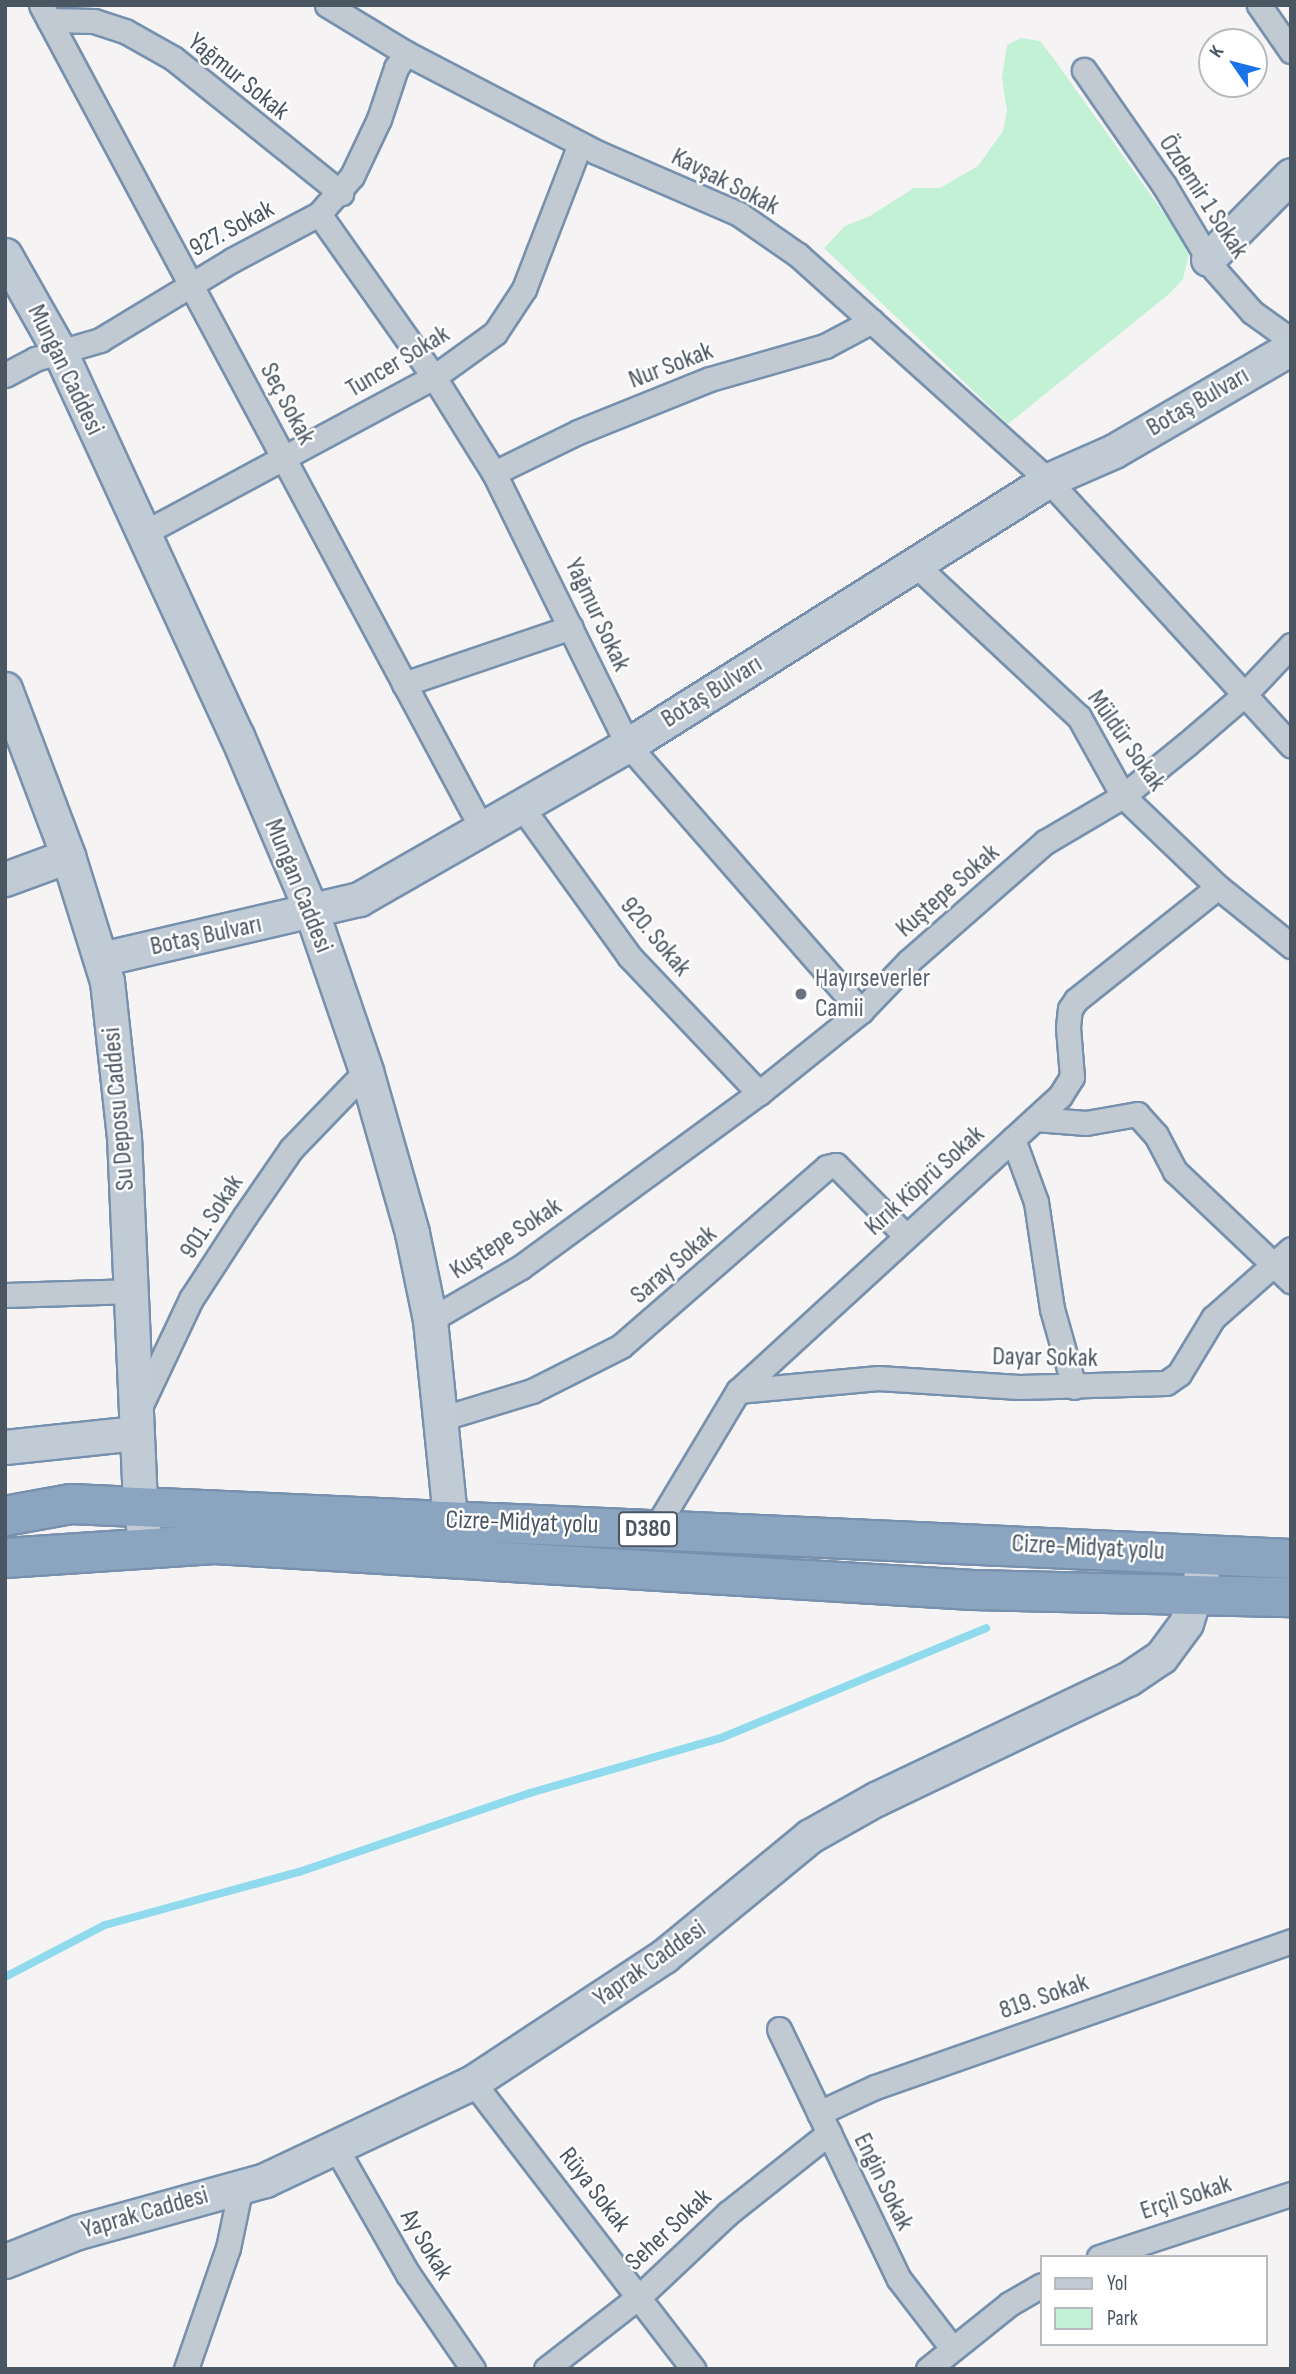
<!DOCTYPE html>
<html>
<head>
<meta charset="utf-8">
<style>
  body { margin:0 }
  #map { position:relative; width:1296px; height:2374px; overflow:hidden; background:#f5f3f3; font-family:"Sofia Sans Condensed",sans-serif }
  div>[style] { position:absolute }
  .green>* { inset:0; background:#c3f1d5 }
  .stream>* { height:8px; margin:-4px; padding:0 4px; transform-origin:4px; border-radius:4px; background:#90daee }
  .roads { filter:drop-shadow(2px 0 #7690ad) drop-shadow(-2px 0 #7690ad) drop-shadow(0 2px #7690ad) drop-shadow(0 -2px #7690ad) }
  .street>* { height:23px; margin:-11.5px; padding:0 11.5px; transform-origin:11.5px; border-radius:11.5px; background:#c1cad2 }
  .secondary>* { height:33px; margin:-16.5px; padding:0 16.5px; transform-origin:16.5px; border-radius:16.5px; background:#c1cbd6 }
  .highway>* { height:38px; margin:-19px; padding:0 19px; transform-origin:19px; border-radius:19px; background:#8ba5c1 }
  .dots>* { width:19px; height:19px; translate:-50% -50%; box-sizing:border-box; border:4px solid #fff; border-radius:50% }
  span { translate:-50% -50%; white-space:nowrap; text-align:center; line-height:1.15; -webkit-text-stroke:5px #fff; paint-order:stroke }
  .shield-label span { padding:2px 5px; background:#fff; border:2px solid; border-radius:5px; -webkit-text-stroke-width:0 }
  .shield-label { font-size:24px; color:#4a5661; font-weight:700 }
  .street-label { font-size:26px; color:#4a5661 }
  .worship-label { font-size:26px; color:#5b616d }
  .left { translate:0 -50%; text-align:left }
  .frame { position:absolute; inset:0; border:7px solid #4a5661; pointer-events:none }
  .legend { position:absolute; left:1040px; top:2255px; width:228px; height:91px; box-sizing:border-box; background:#fff; border:2px solid #b7bbc0; margin:0; padding:9px 12px; list-style:none; font-size:21px; color:#4a5661 }
  .legend li { display:flex; align-items:center; gap:14px; height:35px }
  .legend b { width:35px; border:2px solid #b7bbc0 }
  .north { position:absolute; left:1198px; top:28px; width:70px; height:70px; box-sizing:border-box; background:#fff; border:2px solid #b7bbc0; border-radius:50%; rotate:305deg; font-size:19px; font-weight:700; line-height:28px; text-align:center; color:#4a5661 }
  .north::after { content:''; display:block; margin:auto; width:24px; height:32px; background:#1a73e8; clip-path:polygon(50% 0,100% 100%,50% 72%,0 100%) }
</style>
</head>
<body>
<div id="map">
  <div class="green">
    <div style="clip-path:polygon(1021px 38px,1040px 41px,1054px 59px,1190px 250px,1183px 279px,1169px 294px,1008px 424px,824px 248px,845px 226px,870px 216px,914px 188px,940px 188px,978px 166px,1003px 131px,1007px 111px,1002px 78px,1007px 45px)"></div>
  </div>
  <div class="stream">
    <div style="left:5px;top:1977px;width:113px;rotate:-27.5deg"></div>
    <div style="left:105px;top:1925px;width:201px;rotate:-15.3deg"></div>
    <div style="left:299px;top:1872px;width:244px;rotate:-18.9deg"></div>
    <div style="left:530px;top:1793px;width:199px;rotate:-16.1deg"></div>
    <div style="left:721px;top:1738px;width:287px;rotate:-22.5deg"></div>
  </div>
  <div class="roads">
    <div class="street">
      <div style="left:41px;top:5px;width:935px;rotate:61.84deg"></div>
      <div style="left:327px;top:5px;width:92px;rotate:31.3deg"></div>
      <div style="left:406px;top:53px;width:214px;rotate:27.5deg"></div>
      <div style="left:596px;top:152px;width:156px;rotate:23.4deg"></div>
      <div style="left:739px;top:214px;width:72px;rotate:34.8deg"></div>
      <div style="left:798px;top:255px;width:336px;rotate:42deg"></div>
      <div style="left:1048px;top:480px;width:360px;rotate:47.5deg"></div>
      <div style="left:1259px;top:5px;width:56px;rotate:55.2deg"></div>
      <div style="left:49px;top:20px;width:45px;rotate:1.3deg"></div>
      <div style="left:94px;top:21px;width:33px;rotate:18deg"></div>
      <div style="left:125px;top:31px;width:55px;rotate:29.4deg"></div>
      <div style="left:173px;top:58px;width:216px;rotate:38.8deg"></div>
      <div style="left:1084px;top:70px;width:140px;rotate:55.2deg"></div>
      <div style="left:1164px;top:185px;width:99px;rotate:59deg"></div>
      <div style="left:1215px;top:270px;width:56px;rotate:48.6deg"></div>
      <div style="left:1252px;top:312px;width:48px;rotate:35.7deg"></div>
      <div style="left:319px;top:214px;width:199px;rotate:54.8deg"></div>
      <div style="left:434px;top:377px;width:113px;rotate:58deg"></div>
      <div style="left:494px;top:473px;width:303px;rotate:63.8deg"></div>
      <div style="left:628px;top:745px;width:354px;rotate:48.8deg"></div>
      <div style="left:5px;top:375px;width:34px;rotate:-28deg"></div>
      <div style="left:35px;top:359px;width:68px;rotate:-16.3deg"></div>
      <div style="left:100px;top:340px;width:154px;rotate:-31.2deg"></div>
      <div style="left:232px;top:260px;width:98px;rotate:-27.9deg"></div>
      <div style="left:319px;top:214px;width:50px;rotate:-49deg"></div>
      <div style="left:352px;top:176px;width:63px;rotate:-64.7deg"></div>
      <div style="left:379px;top:119px;width:54px;rotate:-71.6deg"></div>
      <div style="left:396px;top:68px;width:18px;rotate:-56deg"></div>
      <div style="left:494px;top:473px;width:93px;rotate:-26deg"></div>
      <div style="left:578px;top:432px;width:142px;rotate:-21.9deg"></div>
      <div style="left:710px;top:379px;width:120px;rotate:-16deg"></div>
      <div style="left:825px;top:346px;width:53px;rotate:-28deg"></div>
      <div style="left:142px;top:534px;width:332px;rotate:-28.3deg"></div>
      <div style="left:434px;top:377px;width:75px;rotate:-35.8deg"></div>
      <div style="left:495px;top:333px;width:53px;rotate:-56.6deg"></div>
      <div style="left:524px;top:289px;width:155px;rotate:-68.9deg"></div>
      <div style="left:917px;top:566px;width:221px;rotate:43deg"></div>
      <div style="left:1079px;top:717px;width:90px;rotate:60.9deg"></div>
      <div style="left:1123px;top:796px;width:132px;rotate:43.8deg"></div>
      <div style="left:1218px;top:887px;width:94px;rotate:38.9deg"></div>
      <div style="left:404px;top:684px;width:176px;rotate:-18.8deg"></div>
      <div style="left:521px;top:806px;width:185px;rotate:54.2deg"></div>
      <div style="left:629px;top:956px;width:189px;rotate:46.5deg"></div>
      <div style="left:1035px;top:1119px;width:51px;rotate:4.5deg"></div>
      <div style="left:1086px;top:1123px;width:52px;rotate:-10deg"></div>
      <div style="left:1137px;top:1114px;width:28px;rotate:48deg"></div>
      <div style="left:1156px;top:1135px;width:41px;rotate:62.2deg"></div>
      <div style="left:1175px;top:1171px;width:160px;rotate:43.5deg"></div>
      <div style="left:1013px;top:1139px;width:67px;rotate:69.9deg"></div>
      <div style="left:1036px;top:1202px;width:108px;rotate:81.5deg"></div>
      <div style="left:1052px;top:1309px;width:81px;rotate:74.2deg"></div>
      <div style="left:5px;top:1295px;width:126px;rotate:-1.8deg"></div>
      <div style="left:430px;top:1320px;width:105px;rotate:-30.2deg"></div>
      <div style="left:521px;top:1267px;width:295px;rotate:-36.2deg"></div>
      <div style="left:759px;top:1093px;width:131px;rotate:-38.8deg"></div>
      <div style="left:861px;top:1011px;width:69px;rotate:-46.2deg"></div>
      <div style="left:909px;top:961px;width:181px;rotate:-41.2deg"></div>
      <div style="left:1045px;top:842px;width:91px;rotate:-30.5deg"></div>
      <div style="left:1123px;top:796px;width:82px;rotate:-39.1deg"></div>
      <div style="left:1187px;top:744px;width:74px;rotate:-40.6deg"></div>
      <div style="left:1243px;top:696px;width:70px;rotate:-46.7deg"></div>
      <div style="left:738px;top:1391px;width:141px;rotate:-5.3deg"></div>
      <div style="left:878px;top:1378px;width:141px;rotate:3.7deg"></div>
      <div style="left:1019px;top:1387px;width:147px;rotate:-1.6deg"></div>
      <div style="left:1166px;top:1383px;width:16px;rotate:-35deg"></div>
      <div style="left:1179px;top:1374px;width:66px;rotate:-58.7deg"></div>
      <div style="left:1213px;top:1318px;width:104px;rotate:-41.5deg"></div>
      <div style="left:139px;top:1409px;width:122px;rotate:-64.7deg"></div>
      <div style="left:191px;top:1299px;width:99px;rotate:-57deg"></div>
      <div style="left:245px;top:1216px;width:81px;rotate:-55.5deg"></div>
      <div style="left:291px;top:1149px;width:108px;rotate:-46.1deg"></div>
      <div style="left:440px;top:1419px;width:96px;rotate:-16.9deg"></div>
      <div style="left:532px;top:1391px;width:100px;rotate:-26.8deg"></div>
      <div style="left:621px;top:1346px;width:273px;rotate:-41deg"></div>
      <div style="left:827px;top:1167px;width:9px;rotate:-13deg"></div>
      <div style="left:836px;top:1165px;width:100px;rotate:45.4deg"></div>
      <div style="left:655px;top:1529px;width:161px;rotate:-59deg"></div>
      <div style="left:738px;top:1391px;width:437px;rotate:-42.5deg"></div>
      <div style="left:1060px;top:1096px;width:22px;rotate:-58deg"></div>
      <div style="left:1072px;top:1077px;width:50px;rotate:-94.6deg"></div>
      <div style="left:1068px;top:1027px;width:18px;rotate:-84deg"></div>
      <div style="left:1070px;top:1009px;width:11px;rotate:-56deg"></div>
      <div style="left:1076px;top:1000px;width:181px;rotate:-38.5deg"></div>
      <div style="left:779px;top:2029px;width:277px;rotate:64.4deg"></div>
      <div style="left:899px;top:2279px;width:87px;rotate:52.5deg"></div>
      <div style="left:473px;top:2082px;width:362px;rotate:52.5deg"></div>
      <div style="left:819px;top:2113px;width:62px;rotate:-24.9deg"></div>
      <div style="left:875px;top:2087px;width:441px;rotate:-19.3deg"></div>
      <div style="left:336px;top:2148px;width:145px;rotate:60.3deg"></div>
      <div style="left:408px;top:2274px;width:115px;rotate:55.6deg"></div>
      <div style="left:1099px;top:2257px;width:202px;rotate:-18.2deg"></div>
      <div style="left:186px;top:2369px;width:128px;rotate:-70.9deg"></div>
      <div style="left:228px;top:2248px;width:63px;rotate:-78.2deg"></div>
      <div style="left:546px;top:2369px;width:120px;rotate:-37.9deg"></div>
      <div style="left:641px;top:2295px;width:120px;rotate:-43.3deg"></div>
      <div style="left:728px;top:2213px;width:129px;rotate:-38.4deg"></div>
      <div style="left:928px;top:2369px;width:104px;rotate:-38.7deg"></div>
      <div style="left:1009px;top:2304px;width:38px;rotate:-30deg"></div>
    </div>
    <div class="secondary">
      <div style="left:5px;top:255px;width:114px;rotate:60.5deg"></div>
      <div style="left:61px;top:354px;width:421px;rotate:65.3deg"></div>
      <div style="left:237px;top:736px;width:192px;rotate:67deg"></div>
      <div style="left:312px;top:913px;width:167px;rotate:71.1deg"></div>
      <div style="left:366px;top:1071px;width:168px;rotate:74.1deg"></div>
      <div style="left:412px;top:1233px;width:89px;rotate:78.3deg"></div>
      <div style="left:430px;top:1320px;width:229px;rotate:84.2deg"></div>
      <div style="left:1208px;top:259px;width:118px;rotate:-45.3deg"></div>
      <div style="left:5px;top:689px;width:178px;rotate:69.3deg"></div>
      <div style="left:68px;top:856px;width:131px;rotate:72.7deg"></div>
      <div style="left:107px;top:981px;width:157px;rotate:83.8deg"></div>
      <div style="left:124px;top:1137px;width:370px;rotate:87.5deg"></div>
      <div style="left:140px;top:1507px;width:24px;rotate:81deg"></div>
      <div style="left:5px;top:879px;width:67px;rotate:-20.1deg"></div>
      <div style="left:101px;top:959px;width:265px;rotate:-13.1deg"></div>
      <div style="left:359px;top:899px;width:310px;rotate:-29.8deg"></div>
      <div style="left:628px;top:745px;width:497px;rotate:-32.2deg"></div>
      <div style="left:1048px;top:480px;width:72px;rotate:-23.7deg"></div>
      <div style="left:1114px;top:451px;width:205px;rotate:-30.2deg"></div>
      <div style="left:5px;top:1447px;width:132px;rotate:-6.1deg"></div>
      <div style="left:5px;top:2261px;width:79px;rotate:-21.7deg"></div>
      <div style="left:78px;top:2232px;width:194px;rotate:-15.5deg"></div>
      <div style="left:265px;top:2180px;width:230px;rotate:-25.2deg"></div>
      <div style="left:473px;top:2082px;width:229px;rotate:-33.4deg"></div>
      <div style="left:664px;top:1956px;width:189px;rotate:-39.4deg"></div>
      <div style="left:810px;top:1836px;width:76px;rotate:-29.3deg"></div>
      <div style="left:876px;top:1799px;width:279px;rotate:-25.5deg"></div>
      <div style="left:1128px;top:1679px;width:40px;rotate:-34deg"></div>
      <div style="left:1161px;top:1657px;width:42px;rotate:-53.7deg"></div>
      <div style="left:1186px;top:1623px;width:53px;rotate:-72.6deg"></div>
    </div>
    <div class="highway">
      <div style="left:5px;top:1516px;width:67px;rotate:-10.3deg"></div>
      <div style="left:71px;top:1504px;width:1221px;rotate:2.58deg"></div>
      <div style="left:5px;top:1558px;width:210px;rotate:-3.8deg"></div>
      <div style="left:215px;top:1544px;width:759px;rotate:3.47deg"></div>
      <div style="left:973px;top:1590px;width:318px;rotate:1.3deg"></div>
    </div>
  </div>
  <div class="dots">
    <div style="left:801px;top:994px;background:#6b7280"></div>
  </div>
  <div class="shield-label">
    <span style="left:648px;top:1529px">D380</span>
  </div>
  <div class="street-label">
    <span style="left:238px;top:77px;rotate:39deg">Yağmur Sokak</span>
    <span style="left:725px;top:182px;rotate:27deg">Kavşak Sokak</span>
    <span style="left:1203px;top:197px;rotate:57deg">Özdemir 1 Sokak</span>
    <span style="left:232px;top:229px;rotate:-28deg">927. Sokak</span>
    <span style="left:398px;top:362px;rotate:-31deg">Tuncer Sokak</span>
    <span style="left:671px;top:366px;rotate:-21deg">Nur Sokak</span>
    <span style="left:65px;top:370px;rotate:64deg">Mungan Caddesi</span>
    <span style="left:1198px;top:402px;rotate:-30deg">Botaş Bulvarı</span>
    <span style="left:287px;top:404px;rotate:62deg">Seç Sokak</span>
    <span style="left:597px;top:615px;rotate:65deg">Yağmur Sokak</span>
    <span style="left:712px;top:692px;rotate:-32deg">Botaş Bulvarı</span>
    <span style="left:1126px;top:741px;rotate:55deg">Müldür Sokak</span>
    <span style="left:298px;top:886px;rotate:68deg">Mungan Caddesi</span>
    <span style="left:948px;top:891px;rotate:-41deg">Kuştepe Sokak</span>
    <span style="left:206px;top:936px;rotate:-12deg">Botaş Bulvarı</span>
    <span style="left:655px;top:937px;rotate:50deg">920. Sokak</span>
    <span style="left:119px;top:1109px;rotate:-95deg">Su Deposu Caddesi</span>
    <span style="left:925px;top:1181px;rotate:-42deg">Kırık Köprü Sokak</span>
    <span style="left:212px;top:1217px;rotate:-57deg">901. Sokak</span>
    <span style="left:506px;top:1239px;rotate:-33deg">Kuştepe Sokak</span>
    <span style="left:674px;top:1265px;rotate:-41deg">Saray Sokak</span>
    <span style="left:1045px;top:1358px;rotate:1deg">Dayar Sokak</span>
    <span style="left:522px;top:1523px;rotate:2deg">Cizre-Midyat yolu</span>
    <span style="left:1088px;top:1548px;rotate:3deg">Cizre-Midyat yolu</span>
    <span style="left:650px;top:1964px;rotate:-35deg">Yaprak Caddesi</span>
    <span style="left:1044px;top:1997px;rotate:-19deg">819. Sokak</span>
    <span style="left:883px;top:2182px;rotate:64deg">Engin Sokak</span>
    <span style="left:594px;top:2190px;rotate:52deg">Rüya Sokak</span>
    <span style="left:1186px;top:2198px;rotate:-18deg">Erçil Sokak</span>
    <span style="left:145px;top:2213px;rotate:-16deg">Yaprak Caddesi</span>
    <span style="left:669px;top:2230px;rotate:-43deg">Seher Sokak</span>
    <span style="left:426px;top:2245px;rotate:59deg">Ay Sokak</span>
  </div>
  <div class="worship-label">
    <span class="left" style="left:815px;top:994px">Hayırseverler<br>Camii</span>
  </div>
  <div class="frame"></div>
  <ul class="legend">
  <li><b style="height:9px;background:#c1cbd6"></b>Yol</li>
  <li><b style="height:19px;background:#c3f1d5"></b>Park</li>
  </ul>
  <div class="north">K</div>
</div>
</body>
</html>
